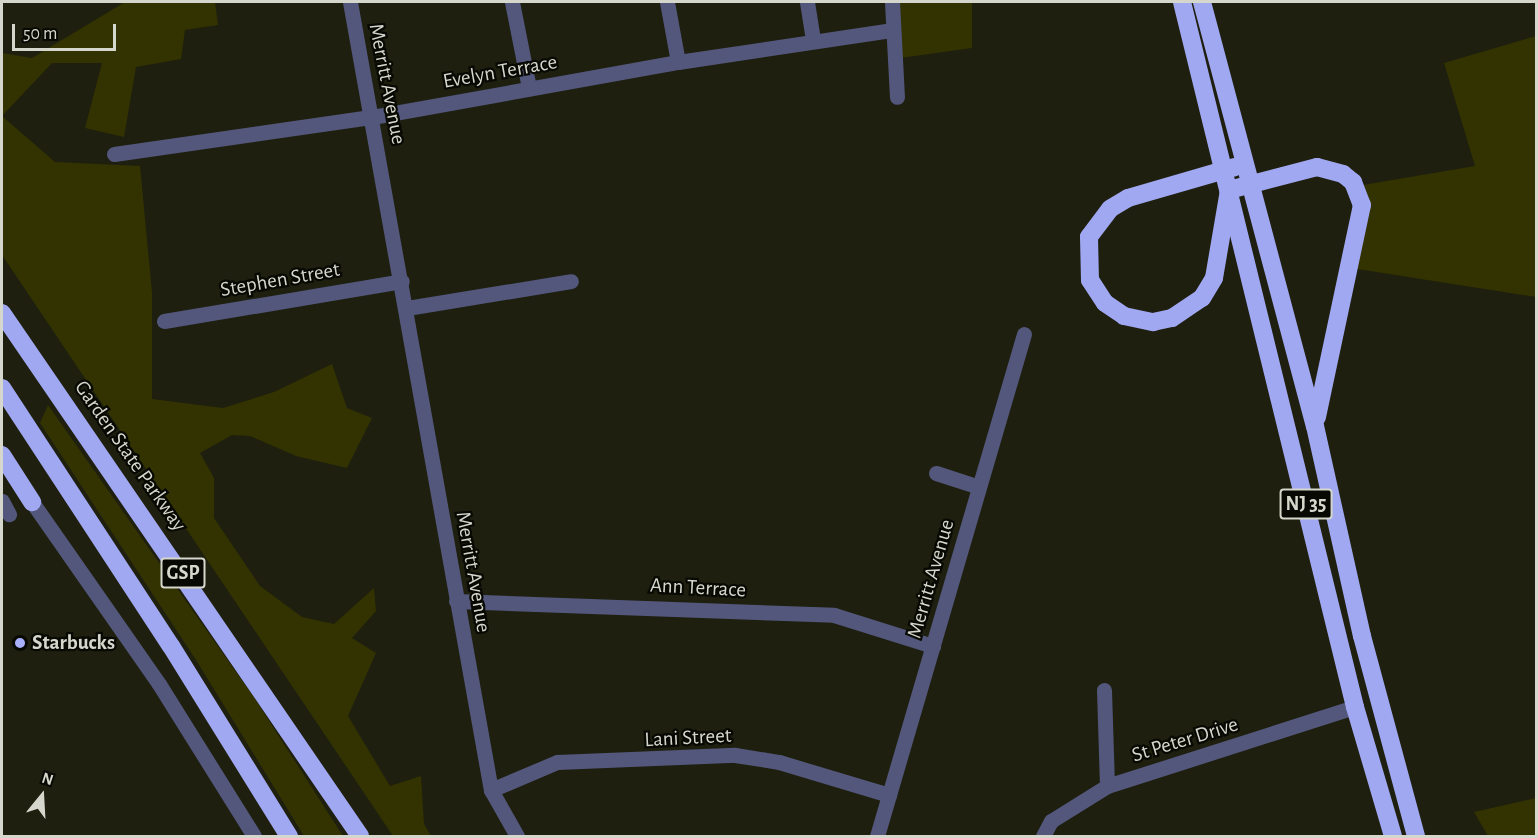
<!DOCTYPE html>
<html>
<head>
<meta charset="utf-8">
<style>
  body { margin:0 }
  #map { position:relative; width:1538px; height:838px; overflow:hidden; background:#1e1f0f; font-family:"Alegreya Sans",sans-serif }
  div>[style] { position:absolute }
  .green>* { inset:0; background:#323300 }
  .street>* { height:15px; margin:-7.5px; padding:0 7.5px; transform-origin:7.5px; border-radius:7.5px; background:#53577c }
  .highway>* { height:18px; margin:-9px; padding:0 9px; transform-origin:9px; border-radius:9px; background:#a1a8f2 }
  .dots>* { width:16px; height:16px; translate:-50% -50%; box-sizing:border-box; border:3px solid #080903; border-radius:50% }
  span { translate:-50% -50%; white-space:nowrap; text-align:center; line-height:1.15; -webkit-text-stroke:4.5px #080903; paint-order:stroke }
  .shield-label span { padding:2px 4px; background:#080903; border:2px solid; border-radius:4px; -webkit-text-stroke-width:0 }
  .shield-label { font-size:20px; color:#d6d7cc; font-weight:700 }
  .street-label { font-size:21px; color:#d6d7cc }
  .poi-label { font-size:21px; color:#d6d7cc; font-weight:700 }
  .left { translate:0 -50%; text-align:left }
  .frame { position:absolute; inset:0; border:3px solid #d6d7cc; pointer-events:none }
  .north { position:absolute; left:12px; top:766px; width:60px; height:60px; -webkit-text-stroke:4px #080903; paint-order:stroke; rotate:18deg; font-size:16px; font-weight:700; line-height:24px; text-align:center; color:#d6d7cc }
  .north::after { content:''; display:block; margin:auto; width:21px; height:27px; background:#d6d7cc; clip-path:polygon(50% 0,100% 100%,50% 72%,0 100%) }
  .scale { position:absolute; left:12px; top:24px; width:104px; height:27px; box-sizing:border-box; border:3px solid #d6d7cc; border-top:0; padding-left:8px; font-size:18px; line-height:21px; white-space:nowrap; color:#d6d7cc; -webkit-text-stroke:4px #080903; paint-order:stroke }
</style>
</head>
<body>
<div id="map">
  <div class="green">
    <div style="clip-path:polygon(125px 2px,215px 2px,218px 25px,185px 30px,181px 59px,136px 67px,124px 137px,85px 128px,102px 63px,52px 63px,2px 116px,2px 53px,32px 58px)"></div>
    <div style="clip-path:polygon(899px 2px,972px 2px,972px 48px,900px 58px)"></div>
    <div style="clip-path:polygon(1536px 36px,1536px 297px,1351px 268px,1357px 186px,1475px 166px,1444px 63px)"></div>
    <div style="clip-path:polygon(2px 116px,55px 162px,140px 166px,152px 292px,152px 399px,223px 408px,274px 392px,332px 364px,347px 408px,372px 418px,347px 468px,296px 456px,250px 436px,232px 435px,200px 453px,214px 478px,214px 518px,260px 586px,302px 617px,334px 624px,374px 588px,376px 611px,352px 638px,376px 653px,348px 716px,390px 786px,421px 776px,424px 824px,431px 836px,393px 836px,2px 255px)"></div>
    <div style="clip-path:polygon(48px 405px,255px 699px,343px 836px,304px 836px,196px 660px,40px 423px)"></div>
    <div style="clip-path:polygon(1536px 798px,1536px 836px,1488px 836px,1474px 812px)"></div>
  </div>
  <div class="street">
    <div style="left:350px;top:2px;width:801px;rotate:79.86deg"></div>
    <div style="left:491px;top:790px;width:53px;rotate:60.5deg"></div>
    <div style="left:512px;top:2px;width:88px;rotate:78.8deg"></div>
    <div style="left:667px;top:2px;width:61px;rotate:79.6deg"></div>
    <div style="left:807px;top:2px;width:39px;rotate:81deg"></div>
    <div style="left:892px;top:2px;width:95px;rotate:87deg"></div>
    <div style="left:114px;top:154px;width:261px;rotate:-8.2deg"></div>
    <div style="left:372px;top:117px;width:311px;rotate:-10.2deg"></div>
    <div style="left:678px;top:62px;width:217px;rotate:-8.5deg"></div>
    <div style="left:407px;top:308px;width:166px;rotate:-9.3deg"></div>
    <div style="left:164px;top:321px;width:241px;rotate:-9.5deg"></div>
    <div style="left:936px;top:473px;width:45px;rotate:18deg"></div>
    <div style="left:2px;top:501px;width:15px;rotate:62deg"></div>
    <div style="left:32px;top:502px;width:222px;rotate:55.1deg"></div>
    <div style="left:159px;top:684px;width:179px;rotate:58deg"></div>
    <div style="left:456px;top:601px;width:378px;rotate:2.1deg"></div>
    <div style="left:834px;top:615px;width:104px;rotate:17.4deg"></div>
    <div style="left:1104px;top:690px;width:96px;rotate:88.2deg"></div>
    <div style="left:491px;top:790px;width:72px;rotate:-23deg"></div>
    <div style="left:557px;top:762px;width:178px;rotate:-2.3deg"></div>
    <div style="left:735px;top:755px;width:45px;rotate:9deg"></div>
    <div style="left:779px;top:762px;width:115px;rotate:16.7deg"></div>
    <div style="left:877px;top:836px;width:523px;rotate:-73.68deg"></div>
    <div style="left:1043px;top:836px;width:17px;rotate:-62deg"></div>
    <div style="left:1051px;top:821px;width:66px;rotate:-32deg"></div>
    <div style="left:1107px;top:786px;width:260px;rotate:-17.7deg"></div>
  </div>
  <div class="highway">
    <div style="left:1182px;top:2px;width:726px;rotate:76.21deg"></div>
    <div style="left:1355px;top:707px;width:134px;rotate:73.6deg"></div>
    <div style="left:1202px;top:2px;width:439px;rotate:75.1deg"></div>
    <div style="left:1315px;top:426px;width:215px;rotate:77.4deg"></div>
    <div style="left:1362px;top:636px;width:207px;rotate:74.9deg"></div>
    <div style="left:1235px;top:167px;width:111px;rotate:163.8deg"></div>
    <div style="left:1128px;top:198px;width:21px;rotate:149deg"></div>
    <div style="left:1110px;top:209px;width:35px;rotate:127deg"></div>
    <div style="left:1089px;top:237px;width:43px;rotate:88.7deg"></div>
    <div style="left:1090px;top:280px;width:27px;rotate:57deg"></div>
    <div style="left:1105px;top:303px;width:23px;rotate:34deg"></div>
    <div style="left:1124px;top:316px;width:30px;rotate:12deg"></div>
    <div style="left:1153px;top:322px;width:19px;rotate:-12deg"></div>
    <div style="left:1172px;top:318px;width:36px;rotate:-34deg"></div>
    <div style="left:1202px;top:298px;width:23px;rotate:-59deg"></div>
    <div style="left:1214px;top:278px;width:89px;rotate:-80.3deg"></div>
    <div style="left:1229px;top:190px;width:91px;rotate:-14.6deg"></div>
    <div style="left:1317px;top:167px;width:27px;rotate:15deg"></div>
    <div style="left:1343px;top:174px;width:13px;rotate:39deg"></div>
    <div style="left:1353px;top:182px;width:25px;rotate:69deg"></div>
    <div style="left:1362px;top:205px;width:217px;rotate:102deg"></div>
    <div style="left:2px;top:313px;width:634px;rotate:55.61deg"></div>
    <div style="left:2px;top:388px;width:308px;rotate:56.8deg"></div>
    <div style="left:171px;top:646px;width:224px;rotate:58.2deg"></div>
    <div style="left:2px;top:455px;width:56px;rotate:57.4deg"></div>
  </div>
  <div class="dots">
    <div style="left:20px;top:643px;background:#a9b0fc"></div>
  </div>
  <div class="shield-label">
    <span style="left:1306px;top:504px">NJ 35</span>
    <span style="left:183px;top:573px">GSP</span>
  </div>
  <div class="street-label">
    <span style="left:500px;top:72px;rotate:-10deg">Evelyn Terrace</span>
    <span style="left:387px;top:84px;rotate:79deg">Merritt Avenue</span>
    <span style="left:280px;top:280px;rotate:-10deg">Stephen Street</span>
    <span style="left:130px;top:456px;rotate:55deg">Garden State Parkway</span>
    <span style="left:473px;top:572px;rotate:80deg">Merritt Avenue</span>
    <span style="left:931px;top:579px;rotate:-74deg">Merritt Avenue</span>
    <span style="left:698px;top:588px;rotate:3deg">Ann Terrace</span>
    <span style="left:688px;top:738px;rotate:-3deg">Lani Street</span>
    <span style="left:1185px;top:740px;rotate:-17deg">St Peter Drive</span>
  </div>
  <div class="poi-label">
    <span class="left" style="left:32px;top:643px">Starbucks</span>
  </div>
  <div class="frame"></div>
  <div class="north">N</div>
  <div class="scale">50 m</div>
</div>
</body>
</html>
